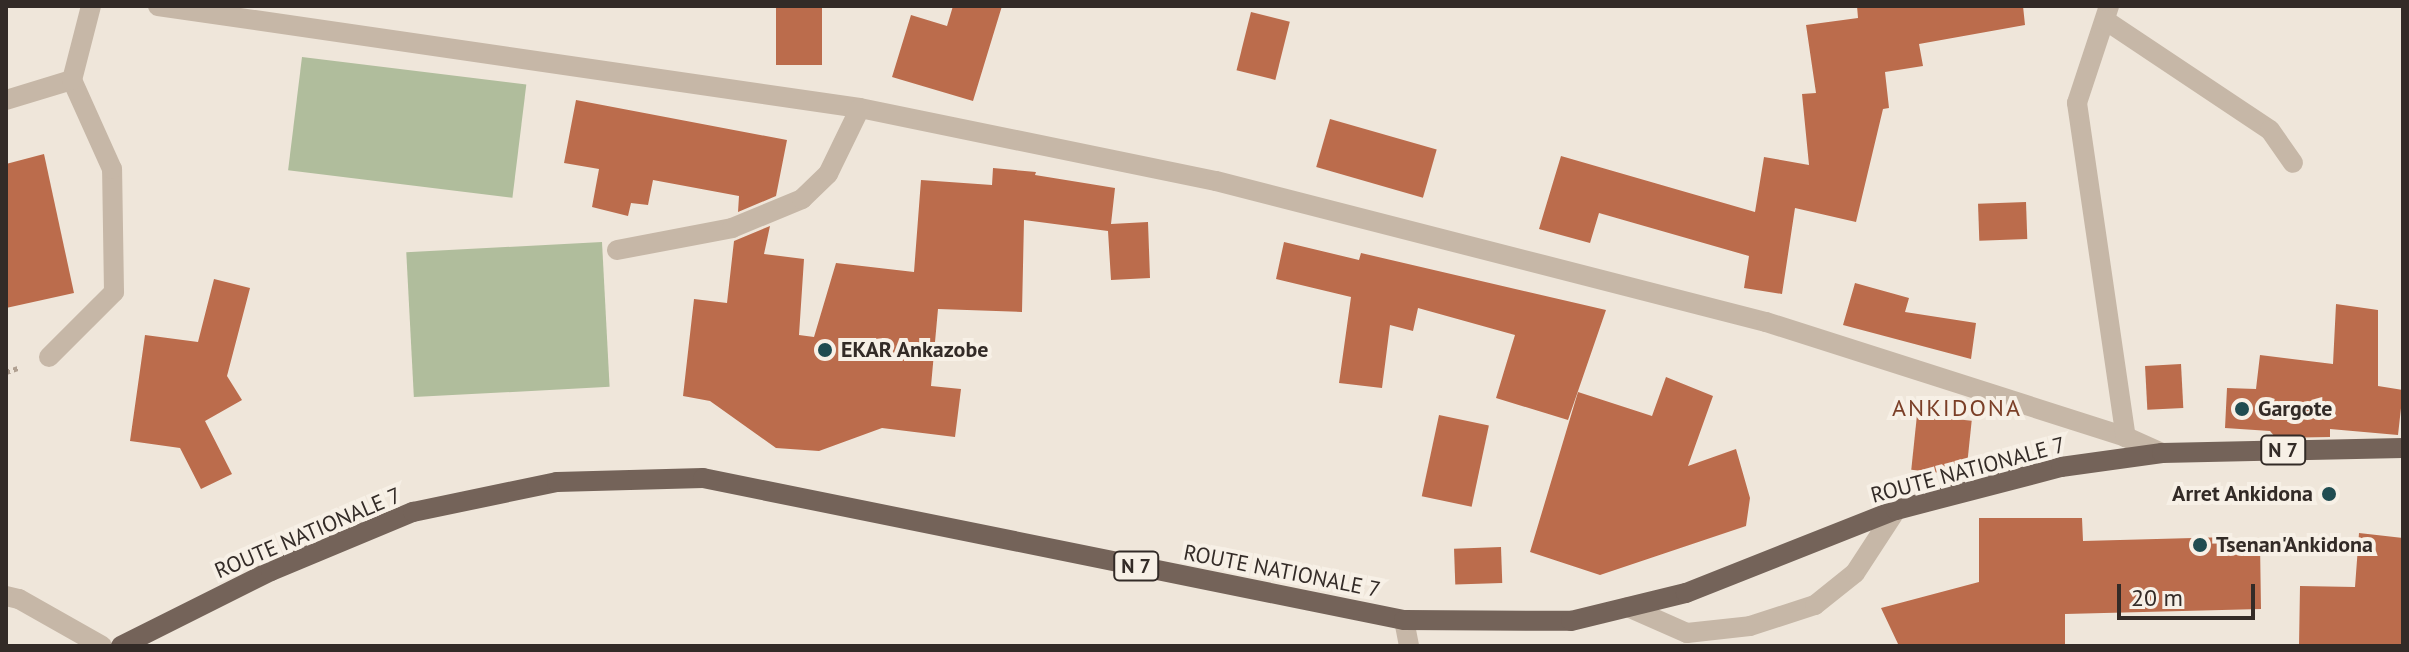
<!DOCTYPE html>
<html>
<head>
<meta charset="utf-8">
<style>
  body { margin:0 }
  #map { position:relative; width:2409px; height:652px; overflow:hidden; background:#efe6da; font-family:"PT Sans",sans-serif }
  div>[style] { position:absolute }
  .green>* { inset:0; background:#b0bd9c; transform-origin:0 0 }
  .building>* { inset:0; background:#bb6c4c; transform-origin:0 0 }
  .path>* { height:5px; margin-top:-2.5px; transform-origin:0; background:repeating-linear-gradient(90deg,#b1a192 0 4px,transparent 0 8px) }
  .minor>* { height:20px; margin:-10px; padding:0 10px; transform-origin:10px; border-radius:10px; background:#c6b7a7 }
  .major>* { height:20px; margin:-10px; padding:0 10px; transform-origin:10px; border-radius:10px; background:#746359 }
  .dots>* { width:22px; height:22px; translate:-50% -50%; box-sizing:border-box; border:4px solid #f7f0e6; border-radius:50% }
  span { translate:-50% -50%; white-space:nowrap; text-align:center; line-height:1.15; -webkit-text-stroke:8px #f7f0e6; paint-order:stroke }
  .shield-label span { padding:2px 6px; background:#f7f0e6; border:2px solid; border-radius:6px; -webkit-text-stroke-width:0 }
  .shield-label { font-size:20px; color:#332b27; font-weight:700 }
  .poi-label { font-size:22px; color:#332b27; font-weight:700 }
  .left { translate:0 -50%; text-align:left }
  .right { translate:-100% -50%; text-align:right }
  .street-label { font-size:22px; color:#332b27 }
  .neighbourhood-label { font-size:24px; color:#7b3f27; letter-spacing:2px }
  .frame { position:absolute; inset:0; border:8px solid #332b27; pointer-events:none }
  .scale { position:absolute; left:2117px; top:584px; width:138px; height:36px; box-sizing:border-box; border:4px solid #332b27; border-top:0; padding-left:10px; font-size:24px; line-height:28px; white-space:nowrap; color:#332b27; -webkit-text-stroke:6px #f7f0e6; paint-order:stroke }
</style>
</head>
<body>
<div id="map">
  <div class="green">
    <div style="left:302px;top:57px;width:226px;height:114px;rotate:7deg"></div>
    <div style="left:602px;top:242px;width:145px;height:196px;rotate:87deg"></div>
  </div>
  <div class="building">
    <div style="left:776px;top:6px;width:46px;height:59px"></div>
    <div style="clip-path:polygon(953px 6px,1002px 6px,973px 101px,892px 77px,911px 15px,947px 26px)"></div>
    <div style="clip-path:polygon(1857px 6px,2023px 6px,2025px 25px,1919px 44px,1923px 66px,1885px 72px,1889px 108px,1883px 109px,1856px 222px,1795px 208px,1782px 294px,1744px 288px,1749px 256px,1599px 213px,1590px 243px,1539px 229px,1561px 156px,1755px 212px,1764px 157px,1809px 165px,1802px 94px,1816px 93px,1806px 25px,1858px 18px)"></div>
    <div style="left:1251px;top:12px;width:40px;height:60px;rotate:14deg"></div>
    <div style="clip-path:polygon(576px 100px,787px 140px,776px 196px,738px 212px,739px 196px,653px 180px,648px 205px,631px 203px,628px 216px,592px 207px,599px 169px,564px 163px)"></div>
    <div style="left:1330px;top:119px;width:111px;height:50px;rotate:16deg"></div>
    <div style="clip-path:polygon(44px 154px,74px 293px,6px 308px,6px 164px)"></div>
    <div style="clip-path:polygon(993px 168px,1036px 172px,1035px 175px,1115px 188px,1111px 224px,1148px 222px,1150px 278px,1111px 280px,1108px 231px,1024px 220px,1022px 312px,938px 309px,931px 386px,961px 389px,955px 437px,882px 428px,819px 451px,776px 448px,710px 401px,683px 396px,694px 299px,727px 303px,734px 241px,770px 226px,764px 254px,804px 259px,799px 335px,814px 337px,836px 263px,914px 272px,921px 180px,992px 185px)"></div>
    <div style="left:2026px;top:202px;width:37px;height:48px;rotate:88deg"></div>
    <div style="clip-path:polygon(1284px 242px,1359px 260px,1361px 253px,1606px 310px,1568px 420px,1496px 398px,1515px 335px,1418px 308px,1413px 331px,1390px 325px,1382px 388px,1339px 383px,1351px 297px,1276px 279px)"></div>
    <div style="clip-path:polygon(214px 279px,250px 288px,227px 376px,242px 400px,205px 421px,232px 474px,201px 489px,180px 448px,130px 441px,145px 335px,198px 342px)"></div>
    <div style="clip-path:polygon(1855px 283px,1909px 298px,1905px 312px,1976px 323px,1971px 359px,1843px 325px)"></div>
    <div style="clip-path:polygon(2336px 304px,2378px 310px,2378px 386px,2403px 390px,2398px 435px,2330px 429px,2330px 437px,2276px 438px,2270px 431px,2225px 428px,2227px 388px,2256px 389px,2260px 355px,2333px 364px)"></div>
    <div style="left:2181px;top:364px;width:44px;height:36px;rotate:87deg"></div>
    <div style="clip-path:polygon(1666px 377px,1713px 396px,1688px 466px,1736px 449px,1750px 498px,1746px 526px,1600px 575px,1530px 552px,1578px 392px,1652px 416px)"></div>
    <div style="left:1439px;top:415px;width:51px;height:83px;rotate:12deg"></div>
    <div style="left:1917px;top:415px;width:55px;height:55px;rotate:6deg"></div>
    <div style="clip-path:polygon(1979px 518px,2082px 518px,2083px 541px,2230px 537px,2231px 544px,2260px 543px,2261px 609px,2065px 614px,2065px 646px,1899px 646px,1881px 608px,1979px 582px)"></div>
    <div style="clip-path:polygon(2359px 533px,2403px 538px,2403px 646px,2299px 646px,2300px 586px,2355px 587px)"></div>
    <div style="left:1501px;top:547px;width:36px;height:47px;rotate:88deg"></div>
  </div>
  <div class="path">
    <div style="left:6px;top:372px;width:13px;rotate:-18deg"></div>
  </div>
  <div class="minor">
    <div style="left:158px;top:6px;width:709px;rotate:8.27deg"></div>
    <div style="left:860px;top:108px;width:363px;rotate:11.6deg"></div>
    <div style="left:1216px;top:181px;width:568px;rotate:14.38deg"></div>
    <div style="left:1766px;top:322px;width:378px;rotate:17.7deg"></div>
    <div style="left:2126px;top:437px;width:39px;rotate:24deg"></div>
    <div style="left:2109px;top:6px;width:102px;rotate:108.3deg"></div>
    <div style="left:2077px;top:103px;width:338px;rotate:81.7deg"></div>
    <div style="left:2105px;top:20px;width:198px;rotate:33.7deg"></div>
    <div style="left:2270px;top:130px;width:40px;rotate:55.1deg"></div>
    <div style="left:6px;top:100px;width:69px;rotate:-16.9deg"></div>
    <div style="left:617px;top:250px;width:117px;rotate:-10.8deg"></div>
    <div style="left:732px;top:228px;width:76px;rotate:-22.5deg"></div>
    <div style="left:802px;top:199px;width:36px;rotate:-44deg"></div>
    <div style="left:828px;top:174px;width:73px;rotate:-64.1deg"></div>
    <div style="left:49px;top:357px;width:92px;rotate:-45deg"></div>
    <div style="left:114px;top:292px;width:123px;rotate:-90.9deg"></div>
    <div style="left:112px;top:169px;width:98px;rotate:-114.2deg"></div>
    <div style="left:72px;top:80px;width:76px;rotate:-75.6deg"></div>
    <div style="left:6px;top:596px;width:13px;rotate:13deg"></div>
    <div style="left:19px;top:599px;width:95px;rotate:29.5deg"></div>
    <div style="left:1628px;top:607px;width:64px;rotate:23.8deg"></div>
    <div style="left:1687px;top:633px;width:63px;rotate:-6.3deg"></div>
    <div style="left:1750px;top:626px;width:68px;rotate:-17.9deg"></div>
    <div style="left:1815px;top:605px;width:51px;rotate:-38.7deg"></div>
    <div style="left:1855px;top:573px;width:75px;rotate:-56.9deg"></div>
    <div style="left:1404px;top:620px;width:26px;rotate:79deg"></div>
  </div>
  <div class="major">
    <div style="left:121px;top:646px;width:168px;rotate:-26.6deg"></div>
    <div style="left:271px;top:571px;width:154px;rotate:-22.6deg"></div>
    <div style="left:413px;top:512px;width:147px;rotate:-11.8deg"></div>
    <div style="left:557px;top:482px;width:146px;rotate:-1.6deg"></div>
    <div style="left:703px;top:478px;width:715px;rotate:11.45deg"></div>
    <div style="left:1404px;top:620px;width:167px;rotate:0.3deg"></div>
    <div style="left:1571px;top:621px;width:118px;rotate:-13.7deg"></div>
    <div style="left:1686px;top:593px;width:226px;rotate:-21.6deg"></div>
    <div style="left:1896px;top:510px;width:171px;rotate:-14.6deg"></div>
    <div style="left:2061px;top:467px;width:102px;rotate:-7.9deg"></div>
    <div style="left:2162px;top:453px;width:241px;rotate:-1.2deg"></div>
  </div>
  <div class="dots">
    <div style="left:825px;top:350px;background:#204c51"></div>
    <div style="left:2242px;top:409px;background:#204c51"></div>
    <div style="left:2329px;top:494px;background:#204c51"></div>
    <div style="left:2200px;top:545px;background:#204c51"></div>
  </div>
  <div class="shield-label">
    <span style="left:2283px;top:450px">N 7</span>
    <span style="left:1136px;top:566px">N 7</span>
  </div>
  <div class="poi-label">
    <span class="left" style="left:841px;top:350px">EKAR Ankazobe</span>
    <span class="left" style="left:2258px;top:409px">Gargote</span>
    <span class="right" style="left:2313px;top:494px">Arret Ankidona</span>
    <span class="left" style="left:2216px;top:545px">Tsenan'Ankidona</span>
  </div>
  <div class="street-label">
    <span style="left:1968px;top:470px;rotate:-15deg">ROUTE NATIONALE 7</span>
    <span style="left:308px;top:533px;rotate:-23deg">ROUTE NATIONALE 7</span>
    <span style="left:1282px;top:571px;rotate:11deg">ROUTE NATIONALE 7</span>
  </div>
  <div class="neighbourhood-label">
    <span style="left:1957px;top:408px">ANKIDONA</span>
  </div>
  <div class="frame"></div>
  <div class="scale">20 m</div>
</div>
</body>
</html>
